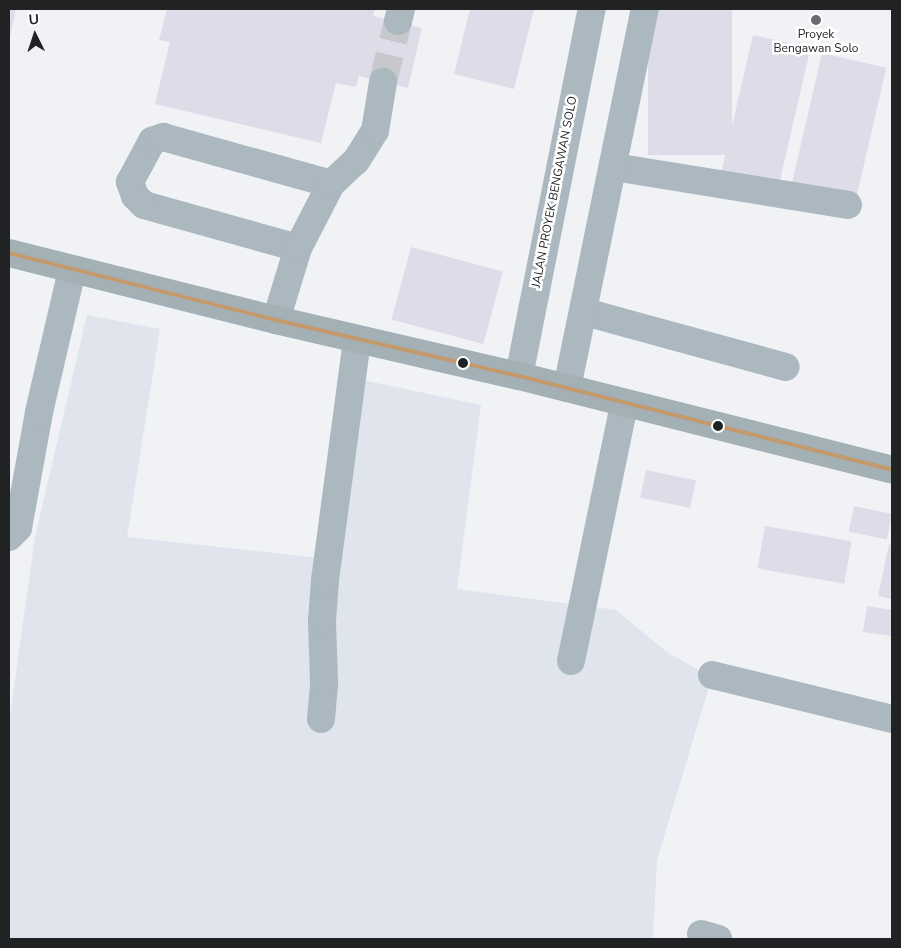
<!DOCTYPE html>
<html>
<head>
<meta charset="utf-8">
<style>
  body { margin:0 }
  #map { position:relative; width:901px; height:948px; overflow:hidden; background:#f0f2f5; font-family:"Nunito Sans",sans-serif }
  div>[style] { position:absolute }
  .built>* { inset:0; background:#e0e4ec }
  .building>* { inset:0; background:#dddce8; transform-origin:0 0 }
  .minor-tunnel>* { height:28px; margin-top:-14px; transform-origin:0; background:repeating-linear-gradient(90deg,#c7c8cb 0 28px,transparent 0 42px) }
  .minor>* { height:28px; margin:-14px; padding:0 14px; transform-origin:14px; border-radius:14px; background:#abb8bf }
  .major>* { height:28px; margin:-14px; padding:0 14px; transform-origin:14px; border-radius:14px; background:#a3b0b5 }
  .bus-1>* { height:4px; margin:-2px; padding:0 2px; transform-origin:2px; border-radius:2px; background:#c49a6c }
  .dots>* { width:14px; height:14px; translate:-50% -50%; box-sizing:border-box; border:2px solid #fff; border-radius:50% }
  span { translate:-50% -50%; white-space:nowrap; text-align:center; line-height:1.15; -webkit-text-stroke:5px #fff; paint-order:stroke }
  .poi-label { font-size:12px; color:#212224 }
  .street-label { font-size:12px; color:#212224 }
  .frame { position:absolute; inset:0; border:10px solid #212224; pointer-events:none }
  .north { position:absolute; left:10px; top:10px; width:50px; height:50px; -webkit-text-stroke:4px #fff; paint-order:stroke; rotate:356deg; font-size:14px; font-weight:700; line-height:20px; text-align:center; color:#212224 }
  .north::after { content:''; display:block; margin:auto; width:18px; height:22px; background:#212224; clip-path:polygon(50% 0,100% 100%,50% 72%,0 100%) }
</style>
</head>
<body>
<div id="map">
  <div class="built">
    <div style="clip-path:polygon(87px 315px,160px 329px,127px 537px,338px 560px,353px 378px,481px 405px,457px 589px,616px 610px,668px 653px,712px 677px,657px 860px,653px 939px,9px 939px,9px 722px,35px 537px)"></div>
  </div>
  <div class="building">
    <div style="clip-path:polygon(9px 9px,16px 9px,10px 37px,9px 37px)"></div>
    <div style="clip-path:polygon(167px 9px,375px 9px,373px 16px,422px 28px,408px 88px,359px 76px,356px 87px,336px 83px,321px 143px,155px 104px,170px 42px,159px 40px)"></div>
    <div style="clip-path:polygon(470px 9px,534px 9px,514px 89px,454px 74px)"></div>
    <div style="left:648px;top:9px;width:84px;height:146px"></div>
    <div style="left:753px;top:35px;width:59px;height:146px;rotate:13deg"></div>
    <div style="left:822px;top:53px;width:66px;height:139px;rotate:13deg"></div>
    <div style="left:411px;top:247px;width:95px;height:75px;rotate:15deg"></div>
    <div style="left:646px;top:470px;width:51px;height:28px;rotate:12deg"></div>
    <div style="left:854px;top:506px;width:39px;height:26px;rotate:12deg"></div>
    <div style="left:765px;top:526px;width:88px;height:43px;rotate:10deg"></div>
    <div style="clip-path:polygon(889px 544px,892px 545px,892px 599px,878px 596px)"></div>
    <div style="clip-path:polygon(867px 606px,892px 610px,892px 636px,863px 632px)"></div>
  </div>
  <div class="minor-tunnel">
    <div style="left:383px;top:82px;width:63px;rotate:-76.2deg"></div>
  </div>
  <div class="minor">
    <div style="left:398px;top:21px;width:12px;rotate:-76deg"></div>
    <div style="left:614px;top:167px;width:237px;rotate:9.2deg"></div>
    <div style="left:298px;top:248px;width:160px;rotate:-164.4deg"></div>
    <div style="left:144px;top:205px;width:13px;rotate:-135deg"></div>
    <div style="left:135px;top:196px;width:15px;rotate:-110deg"></div>
    <div style="left:130px;top:182px;width:47px;rotate:-61.8deg"></div>
    <div style="left:152px;top:141px;width:12px;rotate:-20deg"></div>
    <div style="left:163px;top:137px;width:174px;rotate:15.6deg"></div>
    <div style="left:585px;top:312px;width:208px;rotate:15.3deg"></div>
    <div style="left:276px;top:320px;width:75px;rotate:-73deg"></div>
    <div style="left:298px;top:248px;width:72px;rotate:-62.7deg"></div>
    <div style="left:331px;top:184px;width:34px;rotate:-43deg"></div>
    <div style="left:356px;top:161px;width:36px;rotate:-58deg"></div>
    <div style="left:375px;top:131px;width:50px;rotate:-80.7deg"></div>
    <div style="left:519px;top:376px;width:374px;rotate:-78.8deg"></div>
    <div style="left:567px;top:388px;width:387px;rotate:-78.4deg"></div>
    <div style="left:9px;top:537px;width:13px;rotate:-45deg"></div>
    <div style="left:18px;top:528px;width:118px;rotate:-79.7deg"></div>
    <div style="left:39px;top:412px;width:146px;rotate:-76.9deg"></div>
    <div style="left:571px;top:661px;width:262px;rotate:-78.3deg"></div>
    <div style="left:712px;top:675px;width:185px;rotate:13.7deg"></div>
    <div style="left:321px;top:719px;width:37px;rotate:-85deg"></div>
    <div style="left:324px;top:682px;width:61px;rotate:-91.9deg"></div>
    <div style="left:322px;top:621px;width:41px;rotate:-85.8deg"></div>
    <div style="left:325px;top:580px;width:243px;rotate:-82.4deg"></div>
    <div style="left:701px;top:934px;width:18px;rotate:16deg"></div>
  </div>
  <div class="major">
    <div style="left:9px;top:253px;width:275px;rotate:14.1deg"></div>
    <div style="left:276px;top:320px;width:249px;rotate:13deg"></div>
    <div style="left:519px;top:376px;width:385px;rotate:14.1deg"></div>
  </div>
  <div class="bus-1">
    <div style="left:9px;top:253px;width:275px;rotate:14.1deg"></div>
    <div style="left:276px;top:320px;width:249px;rotate:13deg"></div>
    <div style="left:519px;top:376px;width:385px;rotate:14.1deg"></div>
  </div>
  <div class="dots">
    <div style="left:816px;top:20px;background:#696b6d"></div>
    <div style="left:463px;top:363px;background:#212224"></div>
    <div style="left:718px;top:426px;background:#212224"></div>
  </div>
  <div class="poi-label">
    <span style="left:816px;top:42px">Proyek<br>Bengawan Solo</span>
  </div>
  <div class="street-label">
    <span style="left:555px;top:192px;rotate:-79deg">JALAN PROYEK BENGAWAN SOLO</span>
  </div>
  <div class="frame"></div>
  <div class="north">U</div>
</div>
</body>
</html>
